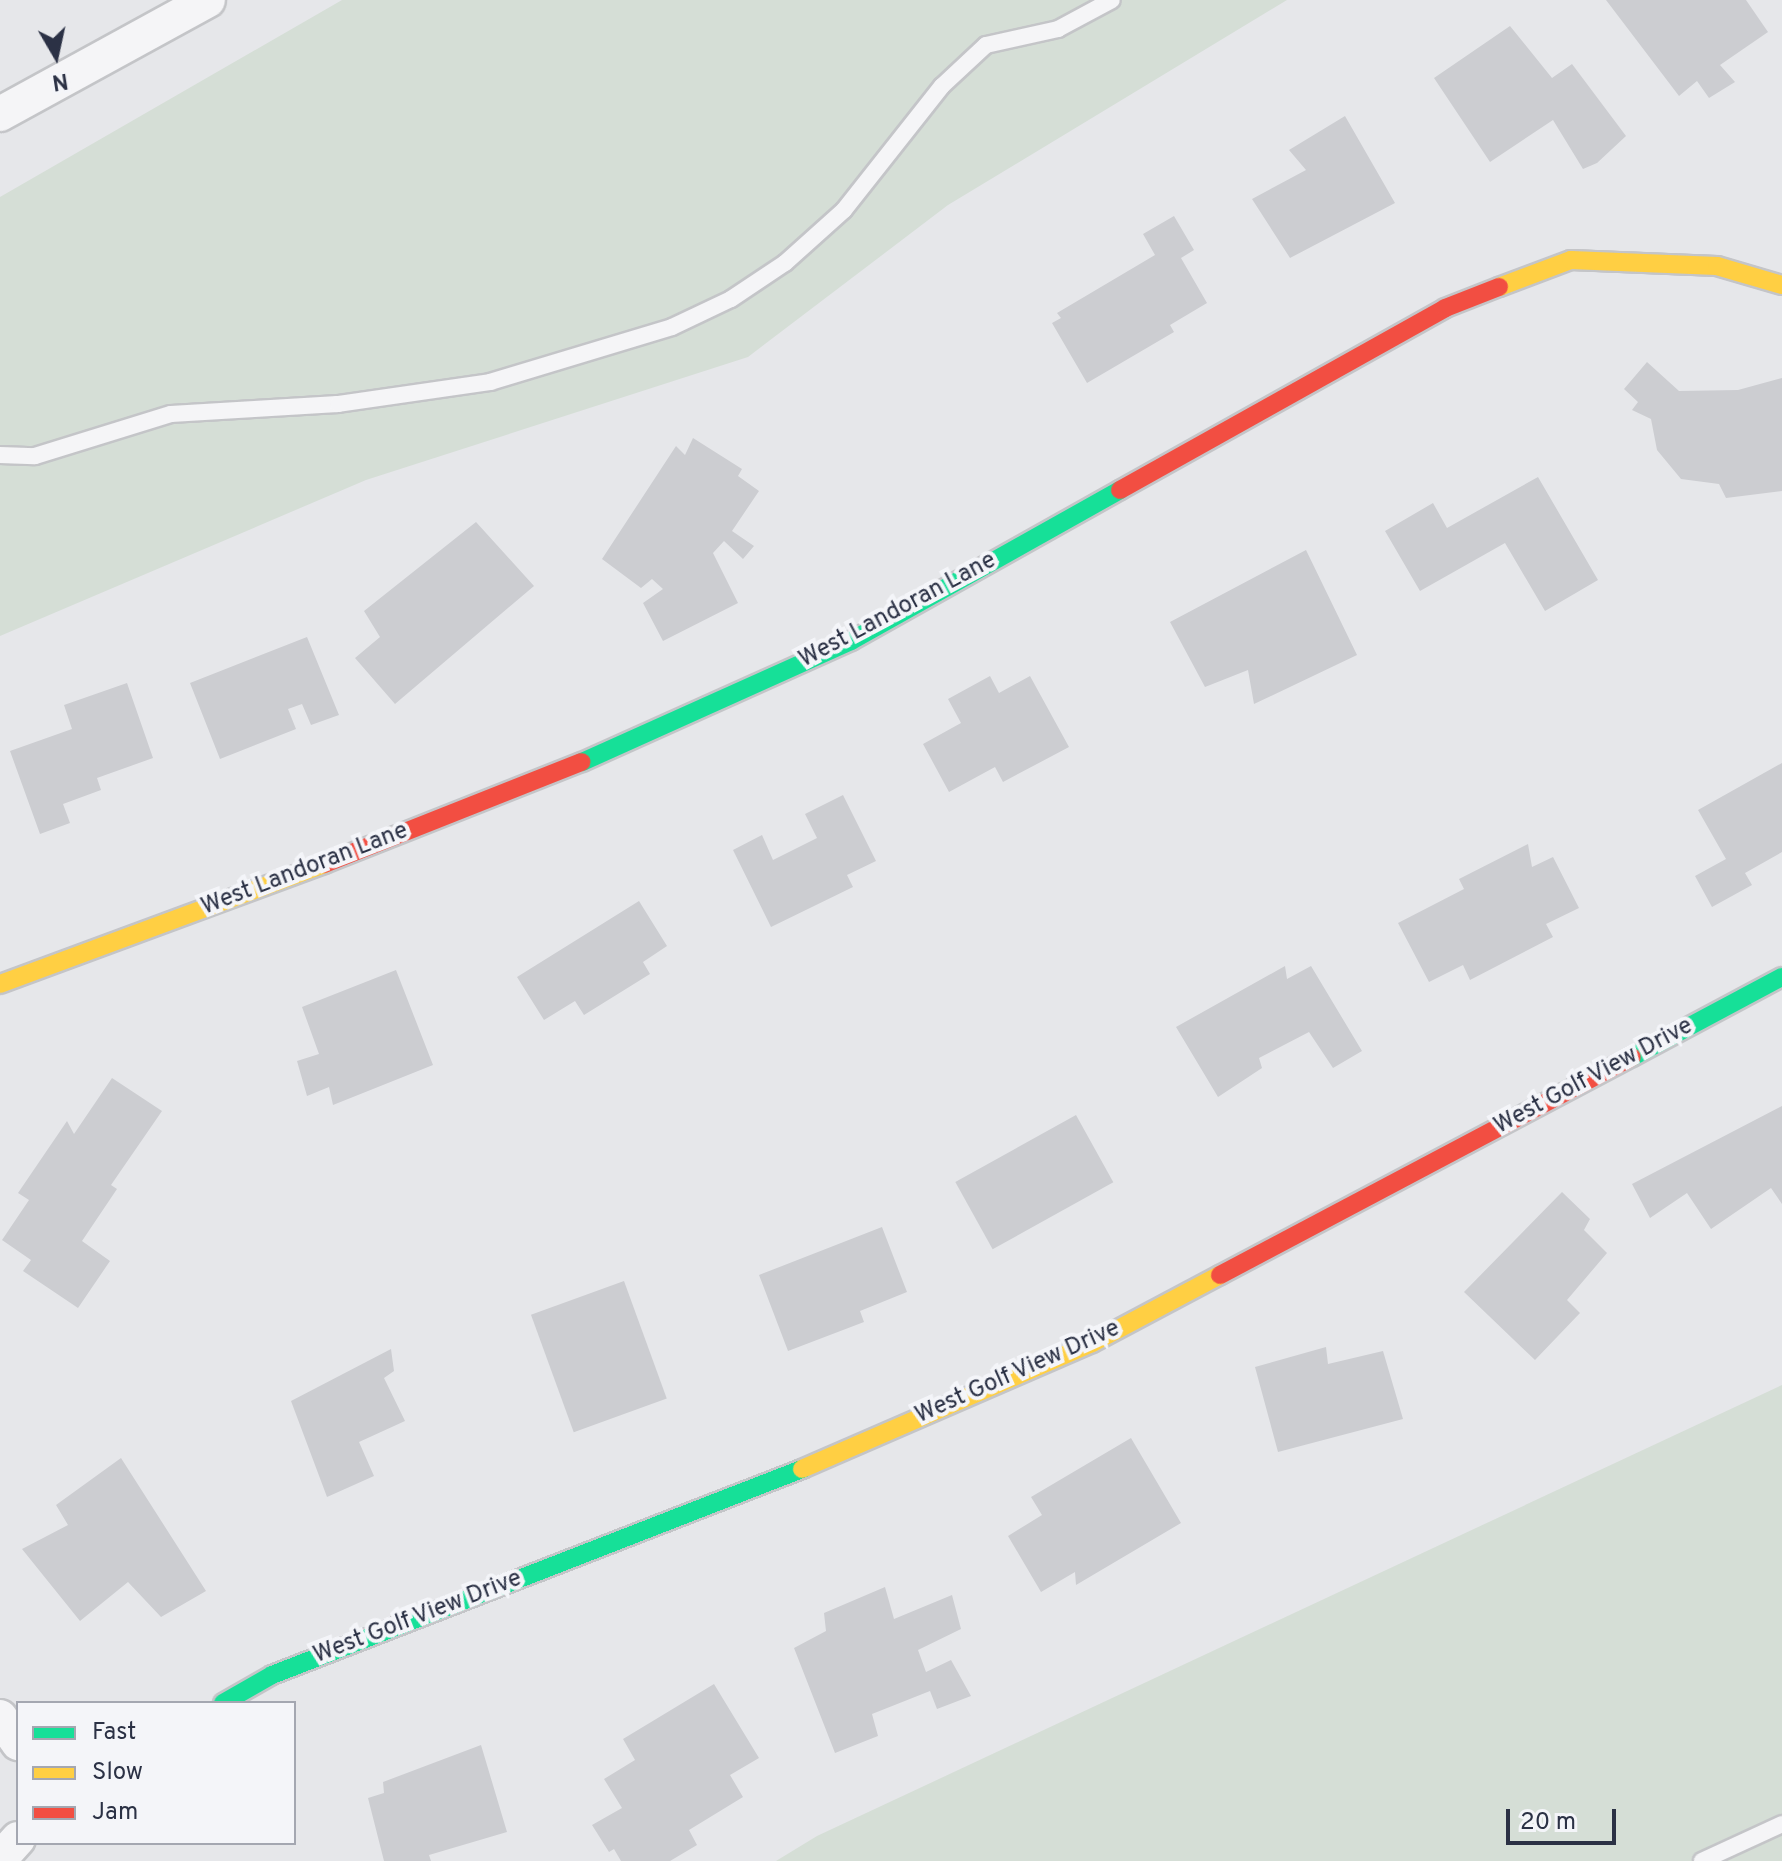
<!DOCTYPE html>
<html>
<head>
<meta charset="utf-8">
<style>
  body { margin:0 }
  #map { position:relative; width:1782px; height:1861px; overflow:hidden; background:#e6e7ea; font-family:Overpass,sans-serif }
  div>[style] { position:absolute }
  .green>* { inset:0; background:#d5ded6 }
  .building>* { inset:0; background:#cccdd1; transform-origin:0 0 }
  .roads { filter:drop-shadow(2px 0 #c4c5c8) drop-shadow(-2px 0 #c4c5c8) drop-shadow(0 2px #c4c5c8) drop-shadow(0 -2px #c4c5c8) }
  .lane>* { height:16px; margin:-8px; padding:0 8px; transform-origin:8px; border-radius:8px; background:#f5f5f7 }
  .street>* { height:34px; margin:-17px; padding:0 17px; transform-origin:17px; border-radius:17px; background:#f5f5f7 }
  .fast>* { height:18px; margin:-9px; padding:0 9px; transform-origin:9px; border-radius:9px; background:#16e098 }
  .slow>* { height:18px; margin:-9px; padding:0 9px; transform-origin:9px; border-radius:9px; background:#ffcf43 }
  .jam>* { height:18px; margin:-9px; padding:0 9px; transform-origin:9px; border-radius:9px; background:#f24e42 }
  span { translate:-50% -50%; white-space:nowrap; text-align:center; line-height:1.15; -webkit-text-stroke:8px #f4f5f9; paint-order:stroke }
  .street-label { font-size:24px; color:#2b3145 }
  .legend { position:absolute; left:16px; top:1701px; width:280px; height:144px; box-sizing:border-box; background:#f4f5f9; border:2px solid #a4a7b1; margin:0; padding:10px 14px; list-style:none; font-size:24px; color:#2b3145 }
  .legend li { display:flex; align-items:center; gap:16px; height:40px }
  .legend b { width:40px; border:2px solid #a4a7b1 }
  .north { position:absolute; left:16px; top:16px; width:80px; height:80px; -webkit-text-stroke:6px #f4f5f9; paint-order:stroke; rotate:171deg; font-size:22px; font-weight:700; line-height:32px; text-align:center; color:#2b3145 }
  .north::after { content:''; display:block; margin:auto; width:28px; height:36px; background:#2b3145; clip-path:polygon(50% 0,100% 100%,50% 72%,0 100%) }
  .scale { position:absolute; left:1506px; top:1809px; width:110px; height:36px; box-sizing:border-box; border:4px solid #2b3145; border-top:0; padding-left:10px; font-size:24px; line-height:28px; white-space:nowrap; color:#2b3145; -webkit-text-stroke:6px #f4f5f9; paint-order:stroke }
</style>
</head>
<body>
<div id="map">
  <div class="green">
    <div style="clip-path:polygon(342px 0,1287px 0,948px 205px,748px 357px,366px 480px,0 636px,0 197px)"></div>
    <div style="clip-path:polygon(1782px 1385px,1782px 1861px,776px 1861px,817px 1836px)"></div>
  </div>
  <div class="building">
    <div style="clip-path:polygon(1606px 0,1746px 0,1768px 32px,1720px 65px,1735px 82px,1709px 98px,1697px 81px,1679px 96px)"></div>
    <div style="clip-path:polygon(1510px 26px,1552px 78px,1572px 64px,1626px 136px,1597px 163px,1583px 169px,1553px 120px,1490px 162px,1434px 78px)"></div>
    <div style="clip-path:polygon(1345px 116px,1395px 203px,1290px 258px,1252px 199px,1306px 170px,1289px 150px)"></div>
    <div style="clip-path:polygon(1174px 216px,1194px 250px,1181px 258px,1207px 303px,1170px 325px,1174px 332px,1087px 383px,1052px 323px,1061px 318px,1057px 313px,1155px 255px,1143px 234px)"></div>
    <div style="clip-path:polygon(1647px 362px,1679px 391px,1738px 390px,1782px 378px,1782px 491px,1726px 498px,1719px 484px,1681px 479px,1657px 450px,1651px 419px,1632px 410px,1638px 402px,1624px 389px)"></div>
    <div style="clip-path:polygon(693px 438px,742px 469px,738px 476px,759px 491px,732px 531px,754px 546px,743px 559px,724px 541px,713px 553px,738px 603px,663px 641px,643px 603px,663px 589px,652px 579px,641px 588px,602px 559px,676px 446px,685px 455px)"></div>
    <div style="clip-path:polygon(1538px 477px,1598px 580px,1545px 611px,1505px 543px,1420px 591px,1385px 531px,1433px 503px,1447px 528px)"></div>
    <div style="clip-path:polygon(476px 522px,534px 586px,395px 704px,355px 658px,380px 637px,364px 611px)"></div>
    <div style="clip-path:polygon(1306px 550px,1357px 655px,1254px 704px,1248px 670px,1205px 687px,1170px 622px)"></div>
    <div style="clip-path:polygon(307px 637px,339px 715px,311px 725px,302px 704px,288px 709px,296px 729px,220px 759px,190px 683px)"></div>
    <div style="clip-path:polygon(990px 676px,999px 693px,1030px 676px,1069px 747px,1003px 782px,995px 767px,949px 792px,923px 744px,961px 723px,948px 699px)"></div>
    <div style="clip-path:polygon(127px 683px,153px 758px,97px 778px,101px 790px,63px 804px,70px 823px,40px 834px,10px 751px,72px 729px,64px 705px)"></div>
    <div style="clip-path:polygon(1782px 763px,1782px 852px,1745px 873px,1752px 885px,1712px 907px,1695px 876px,1726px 859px,1698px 810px)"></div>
    <div style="clip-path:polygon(843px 795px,876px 861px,847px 875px,853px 887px,771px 927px,733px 850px,762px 835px,773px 860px,817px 838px,805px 814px)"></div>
    <div style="clip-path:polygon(1528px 844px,1532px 867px,1553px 857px,1579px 908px,1546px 924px,1553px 937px,1470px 980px,1463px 965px,1429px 982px,1398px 923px,1464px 889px,1459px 879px)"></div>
    <div style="clip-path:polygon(639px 901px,667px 946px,643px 962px,650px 974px,584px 1015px,575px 1001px,544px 1020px,517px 977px)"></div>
    <div style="clip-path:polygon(1285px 966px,1287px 979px,1311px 966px,1362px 1051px,1333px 1068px,1309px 1032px,1259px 1058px,1262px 1068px,1218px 1097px,1176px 1027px)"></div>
    <div style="clip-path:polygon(396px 970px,433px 1065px,333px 1105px,329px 1087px,307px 1096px,297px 1061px,319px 1054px,302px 1007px)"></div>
    <div style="clip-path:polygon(112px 1078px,162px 1111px,111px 1185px,117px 1189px,82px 1241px,110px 1261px,78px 1308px,23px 1271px,31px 1260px,2px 1240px,29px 1200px,18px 1193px,67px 1121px,74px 1134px)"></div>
    <div style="clip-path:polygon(1782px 1106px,1782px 1204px,1771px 1188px,1711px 1229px,1687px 1193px,1650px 1218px,1632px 1184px)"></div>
    <div style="left:1076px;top:1115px;width:77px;height:138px;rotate:61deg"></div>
    <div style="clip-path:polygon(1562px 1192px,1590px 1219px,1584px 1230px,1607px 1253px,1567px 1300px,1580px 1313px,1535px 1360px,1464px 1292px)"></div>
    <div style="clip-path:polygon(882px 1227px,907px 1292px,860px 1311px,864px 1322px,788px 1351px,759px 1275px)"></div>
    <div style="left:624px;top:1281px;width:125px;height:99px;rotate:70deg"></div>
    <div style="clip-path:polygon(1326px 1347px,1328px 1364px,1383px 1351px,1403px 1419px,1278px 1452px,1255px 1367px)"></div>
    <div style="clip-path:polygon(391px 1349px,394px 1371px,384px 1378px,405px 1421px,359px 1442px,374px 1476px,327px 1497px,291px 1401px)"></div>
    <div style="clip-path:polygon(1131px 1438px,1181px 1523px,1076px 1585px,1075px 1572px,1041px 1592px,1008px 1536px,1042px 1515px,1031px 1497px)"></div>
    <div style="clip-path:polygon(121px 1458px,206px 1591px,161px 1617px,128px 1582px,80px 1621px,22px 1549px,68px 1525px,56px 1505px)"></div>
    <div style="clip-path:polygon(885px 1587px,894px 1619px,952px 1595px,961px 1629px,918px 1650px,926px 1672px,951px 1660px,971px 1696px,937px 1709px,930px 1691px,872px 1714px,878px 1736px,835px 1753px,794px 1648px,826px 1631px,824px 1613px)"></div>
    <div style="clip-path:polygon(714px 1684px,759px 1758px,730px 1775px,743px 1797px,689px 1830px,697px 1845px,670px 1861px,621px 1861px,614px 1849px,609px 1852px,592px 1825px,622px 1808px,604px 1779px,635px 1760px,623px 1739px)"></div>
    <div style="clip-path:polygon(481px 1745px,507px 1832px,429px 1855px,431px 1861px,384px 1861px,368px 1798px,384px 1793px,383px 1782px)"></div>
  </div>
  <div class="roads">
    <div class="lane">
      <div style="left:0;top:455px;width:35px;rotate:2deg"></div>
      <div style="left:35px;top:456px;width:142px;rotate:-17.2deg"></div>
      <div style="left:171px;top:414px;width:167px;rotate:-3.4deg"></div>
      <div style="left:338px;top:404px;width:154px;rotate:-8.2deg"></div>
      <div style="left:490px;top:382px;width:190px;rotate:-16.8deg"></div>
      <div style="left:672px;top:327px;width:65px;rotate:-25.4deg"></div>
      <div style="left:731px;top:299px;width:65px;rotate:-33.7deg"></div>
      <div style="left:785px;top:263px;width:79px;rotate:-41.9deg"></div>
      <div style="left:844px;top:210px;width:158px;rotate:-51.7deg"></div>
      <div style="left:942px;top:86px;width:60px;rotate:-43deg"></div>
      <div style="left:986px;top:45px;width:74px;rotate:-12.5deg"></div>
      <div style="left:1058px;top:29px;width:61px;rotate:-28.2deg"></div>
      <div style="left:1702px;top:1861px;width:88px;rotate:-24.8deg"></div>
    </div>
    <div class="street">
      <div style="left:0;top:114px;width:237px;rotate:-28.7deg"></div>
      <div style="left:0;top:1717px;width:32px;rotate:55deg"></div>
      <div style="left:0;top:1859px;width:27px;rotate:-48deg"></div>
    </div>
    <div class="fast">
      <div style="left:582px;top:762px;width:295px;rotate:-24.2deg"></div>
      <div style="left:851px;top:641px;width:308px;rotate:-29.3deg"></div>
      <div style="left:1632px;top:1057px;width:170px;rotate:-28.1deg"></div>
      <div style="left:223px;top:1703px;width:56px;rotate:-29.7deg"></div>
      <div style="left:272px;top:1675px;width:569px;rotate:-21.24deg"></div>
    </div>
    <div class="slow">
      <div style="left:1499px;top:287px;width:77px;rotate:-20.6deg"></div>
      <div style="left:1571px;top:260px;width:146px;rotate:2.4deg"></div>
      <div style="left:1717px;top:266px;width:68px;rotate:16.3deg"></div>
      <div style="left:0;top:984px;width:346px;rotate:-20.3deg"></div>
      <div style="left:802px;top:1469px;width:316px;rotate:-23.5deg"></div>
      <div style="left:1092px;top:1343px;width:145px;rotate:-28deg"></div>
    </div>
    <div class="jam">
      <div style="left:1120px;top:490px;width:372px;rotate:-29.2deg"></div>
      <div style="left:1445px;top:308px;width:58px;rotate:-21.3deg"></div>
      <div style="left:324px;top:864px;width:277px;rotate:-21.6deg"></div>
      <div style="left:1220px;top:1275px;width:466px;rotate:-27.9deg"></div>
    </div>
  </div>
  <div class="street-label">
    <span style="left:898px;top:611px;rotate:-28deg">West Landoran Lane</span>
    <span style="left:305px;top:870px;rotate:-21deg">West Landoran Lane</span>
    <span style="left:1594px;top:1077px;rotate:-28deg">West Golf View Drive</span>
    <span style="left:1018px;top:1373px;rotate:-24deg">West Golf View Drive</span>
    <span style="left:418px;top:1618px;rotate:-21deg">West Golf View Drive</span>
  </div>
  <ul class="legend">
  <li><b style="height:10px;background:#16e098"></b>Fast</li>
  <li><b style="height:10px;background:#ffcf43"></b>Slow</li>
  <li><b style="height:10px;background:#f24e42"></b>Jam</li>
  </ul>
  <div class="north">N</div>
  <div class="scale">20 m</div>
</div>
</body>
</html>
